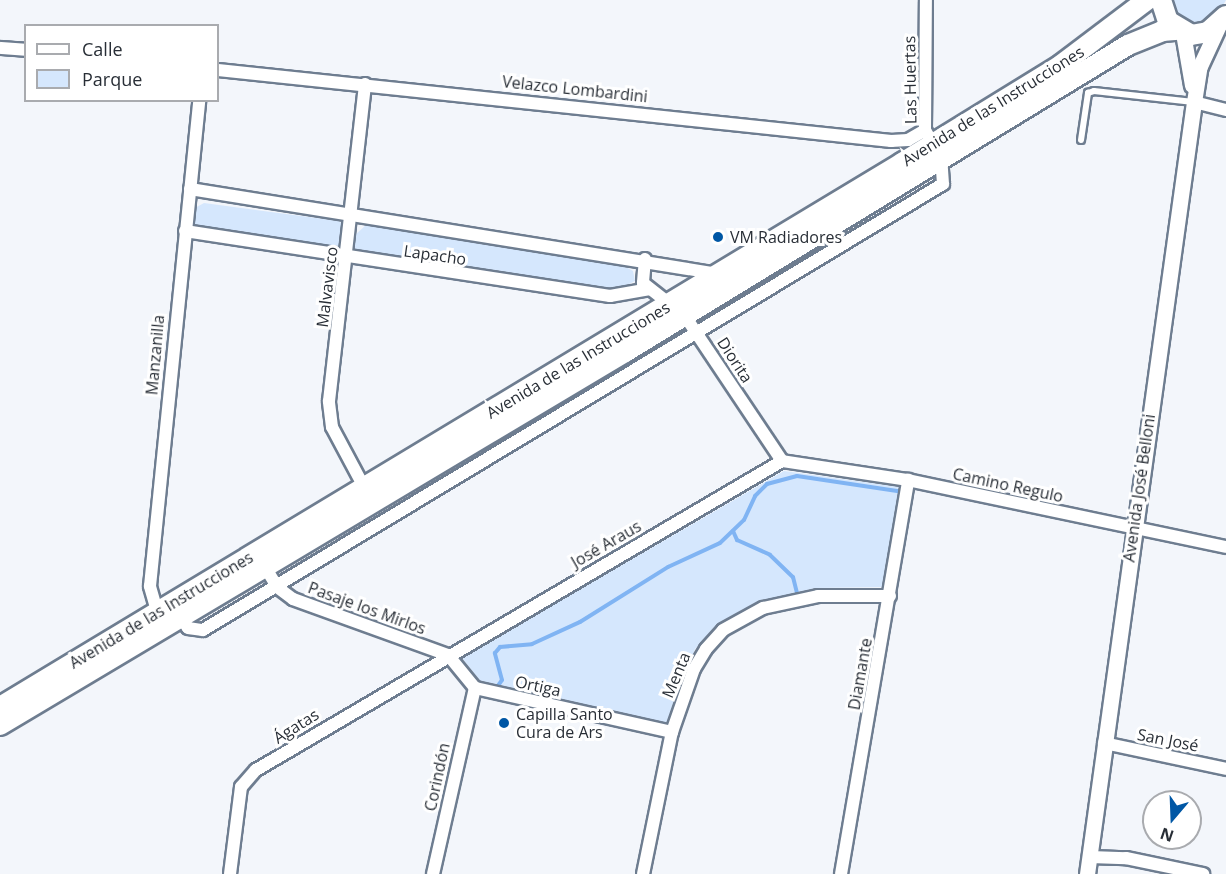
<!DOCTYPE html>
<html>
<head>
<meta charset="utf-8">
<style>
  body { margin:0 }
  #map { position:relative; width:1226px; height:874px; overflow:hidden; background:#f3f6fb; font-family:"Open Sans",sans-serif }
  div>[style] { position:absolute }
  .green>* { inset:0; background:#d5e7fd }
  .stream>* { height:4px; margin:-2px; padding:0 2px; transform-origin:2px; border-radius:2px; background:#80b4f3 }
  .roads { filter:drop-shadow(2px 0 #6e7d90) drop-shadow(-2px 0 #6e7d90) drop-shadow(0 2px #6e7d90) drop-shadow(0 -2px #6e7d90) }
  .service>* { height:6px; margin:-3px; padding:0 3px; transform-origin:3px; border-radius:3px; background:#fff }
  .minor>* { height:12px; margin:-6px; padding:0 6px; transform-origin:6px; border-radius:6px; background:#fff }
  .tertiary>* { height:15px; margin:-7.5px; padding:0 7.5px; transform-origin:7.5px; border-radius:7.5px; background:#fff }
  .primary>* { height:20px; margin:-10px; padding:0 10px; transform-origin:10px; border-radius:10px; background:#fff }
  .dots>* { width:16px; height:16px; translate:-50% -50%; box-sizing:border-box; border:3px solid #fff; border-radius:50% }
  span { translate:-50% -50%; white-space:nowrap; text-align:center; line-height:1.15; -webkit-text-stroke:6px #fff; paint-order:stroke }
  .street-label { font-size:16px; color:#282e36 }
  .poi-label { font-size:16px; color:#282e36 }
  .left { translate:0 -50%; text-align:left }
  .legend { position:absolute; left:24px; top:24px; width:195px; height:78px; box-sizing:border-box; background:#fff; border:2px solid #a9abaf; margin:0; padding:8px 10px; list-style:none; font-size:18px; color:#282e36 }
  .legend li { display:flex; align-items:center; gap:12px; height:30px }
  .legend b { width:30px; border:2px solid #a9abaf }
  .north { position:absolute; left:1142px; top:790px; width:60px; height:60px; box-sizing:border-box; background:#fff; border:2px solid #a9abaf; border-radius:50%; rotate:199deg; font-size:16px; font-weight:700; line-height:24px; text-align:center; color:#282e36 }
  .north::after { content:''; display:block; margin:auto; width:21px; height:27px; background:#0057a5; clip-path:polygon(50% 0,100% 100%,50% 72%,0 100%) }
</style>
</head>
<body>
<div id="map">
  <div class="green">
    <div style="clip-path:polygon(1170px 0,1226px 0,1216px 18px,1196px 27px,1177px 18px)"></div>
    <div style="clip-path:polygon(204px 203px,339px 221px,345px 227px,341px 251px,193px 230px,193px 209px)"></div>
    <div style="clip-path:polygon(366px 225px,621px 264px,633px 271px,635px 281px,614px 292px,355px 253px,354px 236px)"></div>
    <div style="clip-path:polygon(784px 471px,900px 487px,885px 587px,816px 588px,755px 603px,720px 624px,695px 649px,667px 724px,481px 682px,462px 658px)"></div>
  </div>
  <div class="stream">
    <div style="left:733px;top:531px;width:10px;rotate:66deg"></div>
    <div style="left:737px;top:540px;width:36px;rotate:24deg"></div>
    <div style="left:770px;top:555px;width:32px;rotate:44deg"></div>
    <div style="left:793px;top:577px;width:21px;rotate:76deg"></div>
    <div style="left:495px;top:690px;width:12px;rotate:-55deg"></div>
    <div style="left:502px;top:680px;width:28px;rotate:-105deg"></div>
    <div style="left:495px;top:653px;width:8px;rotate:-50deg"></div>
    <div style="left:500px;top:647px;width:32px;rotate:-5deg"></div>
    <div style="left:532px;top:644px;width:53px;rotate:-24.6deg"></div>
    <div style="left:580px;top:622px;width:104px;rotate:-32deg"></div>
    <div style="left:668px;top:567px;width:57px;rotate:-24.8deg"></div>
    <div style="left:720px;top:543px;width:33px;rotate:-44deg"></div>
    <div style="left:744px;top:520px;width:26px;rotate:-65deg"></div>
    <div style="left:755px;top:496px;width:17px;rotate:-45deg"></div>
    <div style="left:767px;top:484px;width:31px;rotate:-15deg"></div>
    <div style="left:797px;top:476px;width:108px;rotate:8.5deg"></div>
  </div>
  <div class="roads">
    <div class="service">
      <div style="left:1081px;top:140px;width:48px;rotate:-81.5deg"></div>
      <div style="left:1088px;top:93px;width:6px;rotate:-18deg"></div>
      <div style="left:1094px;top:91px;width:100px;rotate:6.3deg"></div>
    </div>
    <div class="minor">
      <div style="left:0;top:48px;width:26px;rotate:4deg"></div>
      <div style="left:218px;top:70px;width:677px;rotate:6.02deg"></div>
      <div style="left:891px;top:141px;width:17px;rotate:-3deg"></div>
      <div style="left:908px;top:140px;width:20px;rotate:-30deg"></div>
      <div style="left:1194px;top:102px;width:33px;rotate:14deg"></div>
      <div style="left:190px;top:189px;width:536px;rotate:9.13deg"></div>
      <div style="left:185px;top:231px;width:430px;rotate:8.7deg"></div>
      <div style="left:610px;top:296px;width:39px;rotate:-10deg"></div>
      <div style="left:645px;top:259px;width:24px;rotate:95deg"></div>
      <div style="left:643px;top:283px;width:53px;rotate:38.2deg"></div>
      <div style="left:685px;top:316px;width:174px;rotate:56.2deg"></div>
      <div style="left:782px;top:461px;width:127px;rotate:8.6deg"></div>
      <div style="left:908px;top:480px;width:325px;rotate:11.9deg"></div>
      <div style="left:364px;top:487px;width:68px;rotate:-118.1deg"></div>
      <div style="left:332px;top:427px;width:26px;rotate:-97deg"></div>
      <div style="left:329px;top:401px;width:319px;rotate:-83.5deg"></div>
      <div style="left:264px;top:565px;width:26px;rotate:59deg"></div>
      <div style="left:277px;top:587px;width:20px;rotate:37deg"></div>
      <div style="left:293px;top:599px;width:165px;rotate:19.9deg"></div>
      <div style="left:157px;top:611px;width:26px;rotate:-106deg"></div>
      <div style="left:150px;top:586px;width:488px;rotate:-84.2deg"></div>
      <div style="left:180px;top:616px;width:14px;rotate:56deg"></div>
      <div style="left:188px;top:628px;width:15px;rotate:8deg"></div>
      <div style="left:203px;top:630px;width:864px;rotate:-31.08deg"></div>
      <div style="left:943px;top:184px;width:27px;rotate:-94deg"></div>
      <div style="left:941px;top:157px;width:31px;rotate:-121deg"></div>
      <div style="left:925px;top:130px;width:130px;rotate:-89.6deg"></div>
      <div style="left:448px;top:655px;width:43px;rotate:50.7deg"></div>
      <div style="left:475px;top:688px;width:202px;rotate:12.6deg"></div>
      <div style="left:1104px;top:743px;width:125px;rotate:12deg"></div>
      <div style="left:1090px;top:857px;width:36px;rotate:2deg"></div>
      <div style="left:1126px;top:858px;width:79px;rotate:11.7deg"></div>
      <div style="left:230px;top:874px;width:88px;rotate:-82.8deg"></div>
      <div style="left:241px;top:787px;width:23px;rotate:-49deg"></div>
      <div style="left:256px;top:770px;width:610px;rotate:-30.43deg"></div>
      <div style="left:433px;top:874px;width:191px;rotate:-77.3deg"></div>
      <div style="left:643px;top:874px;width:145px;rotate:-78.5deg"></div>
      <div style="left:672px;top:732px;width:67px;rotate:-70.8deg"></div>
      <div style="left:694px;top:669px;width:23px;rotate:-59deg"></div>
      <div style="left:706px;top:649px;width:25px;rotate:-48deg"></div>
      <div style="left:723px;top:630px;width:46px;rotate:-28.8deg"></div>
      <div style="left:763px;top:608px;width:56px;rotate:-12.3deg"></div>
      <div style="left:818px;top:596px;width:72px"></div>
      <div style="left:841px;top:874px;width:400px;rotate:-80.3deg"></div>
    </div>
    <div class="tertiary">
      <div style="left:1183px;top:33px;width:53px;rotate:80.2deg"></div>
      <div style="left:1087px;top:874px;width:779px;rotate:-82.11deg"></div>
      <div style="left:1194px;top:102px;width:36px;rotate:-81deg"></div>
      <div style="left:1200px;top:66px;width:45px;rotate:-65.1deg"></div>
    </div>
    <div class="primary">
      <div style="left:1161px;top:0;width:22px;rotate:72deg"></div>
      <div style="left:1168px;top:21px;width:27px;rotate:31deg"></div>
      <div style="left:1191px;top:35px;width:17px;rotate:-10deg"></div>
      <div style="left:1208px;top:32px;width:24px;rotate:-42deg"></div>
      <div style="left:0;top:707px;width:1053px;rotate:-31.09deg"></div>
      <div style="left:902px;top:163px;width:187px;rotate:-31.6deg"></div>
      <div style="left:1061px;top:65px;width:108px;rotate:-37.1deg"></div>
      <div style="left:0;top:725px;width:728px;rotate:-30.83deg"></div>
      <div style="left:625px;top:352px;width:589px;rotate:-31.4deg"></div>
      <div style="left:1128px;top:45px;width:37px;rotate:-22deg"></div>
      <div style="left:1162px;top:31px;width:16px;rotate:-4deg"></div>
    </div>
  </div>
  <div class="dots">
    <div style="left:718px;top:237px;background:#0057a5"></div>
    <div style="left:504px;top:723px;background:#0057a5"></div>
  </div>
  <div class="street-label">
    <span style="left:910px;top:80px;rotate:-91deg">Las Huertas</span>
    <span style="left:575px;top:89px;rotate:6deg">Velazco Lombardini</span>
    <span style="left:993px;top:106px;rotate:-32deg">Avenida de las Instrucciones</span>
    <span style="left:435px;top:255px;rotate:8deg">Lapacho</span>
    <span style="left:327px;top:287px;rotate:-83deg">Malvavisco</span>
    <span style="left:155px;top:355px;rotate:-85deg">Manzanilla</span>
    <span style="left:578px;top:360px;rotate:-31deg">Avenida de las Instrucciones</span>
    <span style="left:735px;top:360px;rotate:57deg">Diorita</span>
    <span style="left:1008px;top:485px;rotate:12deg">Camino Regulo</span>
    <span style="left:1139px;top:488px;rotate:-82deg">Avenida José Belloni</span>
    <span style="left:606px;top:544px;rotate:-30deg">José Araus</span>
    <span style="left:367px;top:608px;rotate:20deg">Pasaje los Mirlos</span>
    <span style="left:161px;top:610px;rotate:-31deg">Avenida de las Instrucciones</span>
    <span style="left:860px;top:674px;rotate:-80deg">Diamante</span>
    <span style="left:676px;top:675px;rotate:-67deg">Menta</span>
    <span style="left:538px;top:686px;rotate:12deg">Ortiga</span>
    <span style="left:296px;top:726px;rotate:-32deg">Ágatas</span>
    <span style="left:1168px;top:740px;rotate:11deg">San José</span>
    <span style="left:437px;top:777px;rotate:-78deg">Corindón</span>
  </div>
  <div class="poi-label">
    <span class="left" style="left:730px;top:237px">VM Radiadores</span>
    <span class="left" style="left:516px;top:723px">Capilla Santo<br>Cura de Ars</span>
  </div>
  <ul class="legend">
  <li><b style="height:8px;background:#fff"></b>Calle</li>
  <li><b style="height:16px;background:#d5e7fd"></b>Parque</li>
  </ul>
  <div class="north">N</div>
</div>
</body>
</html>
